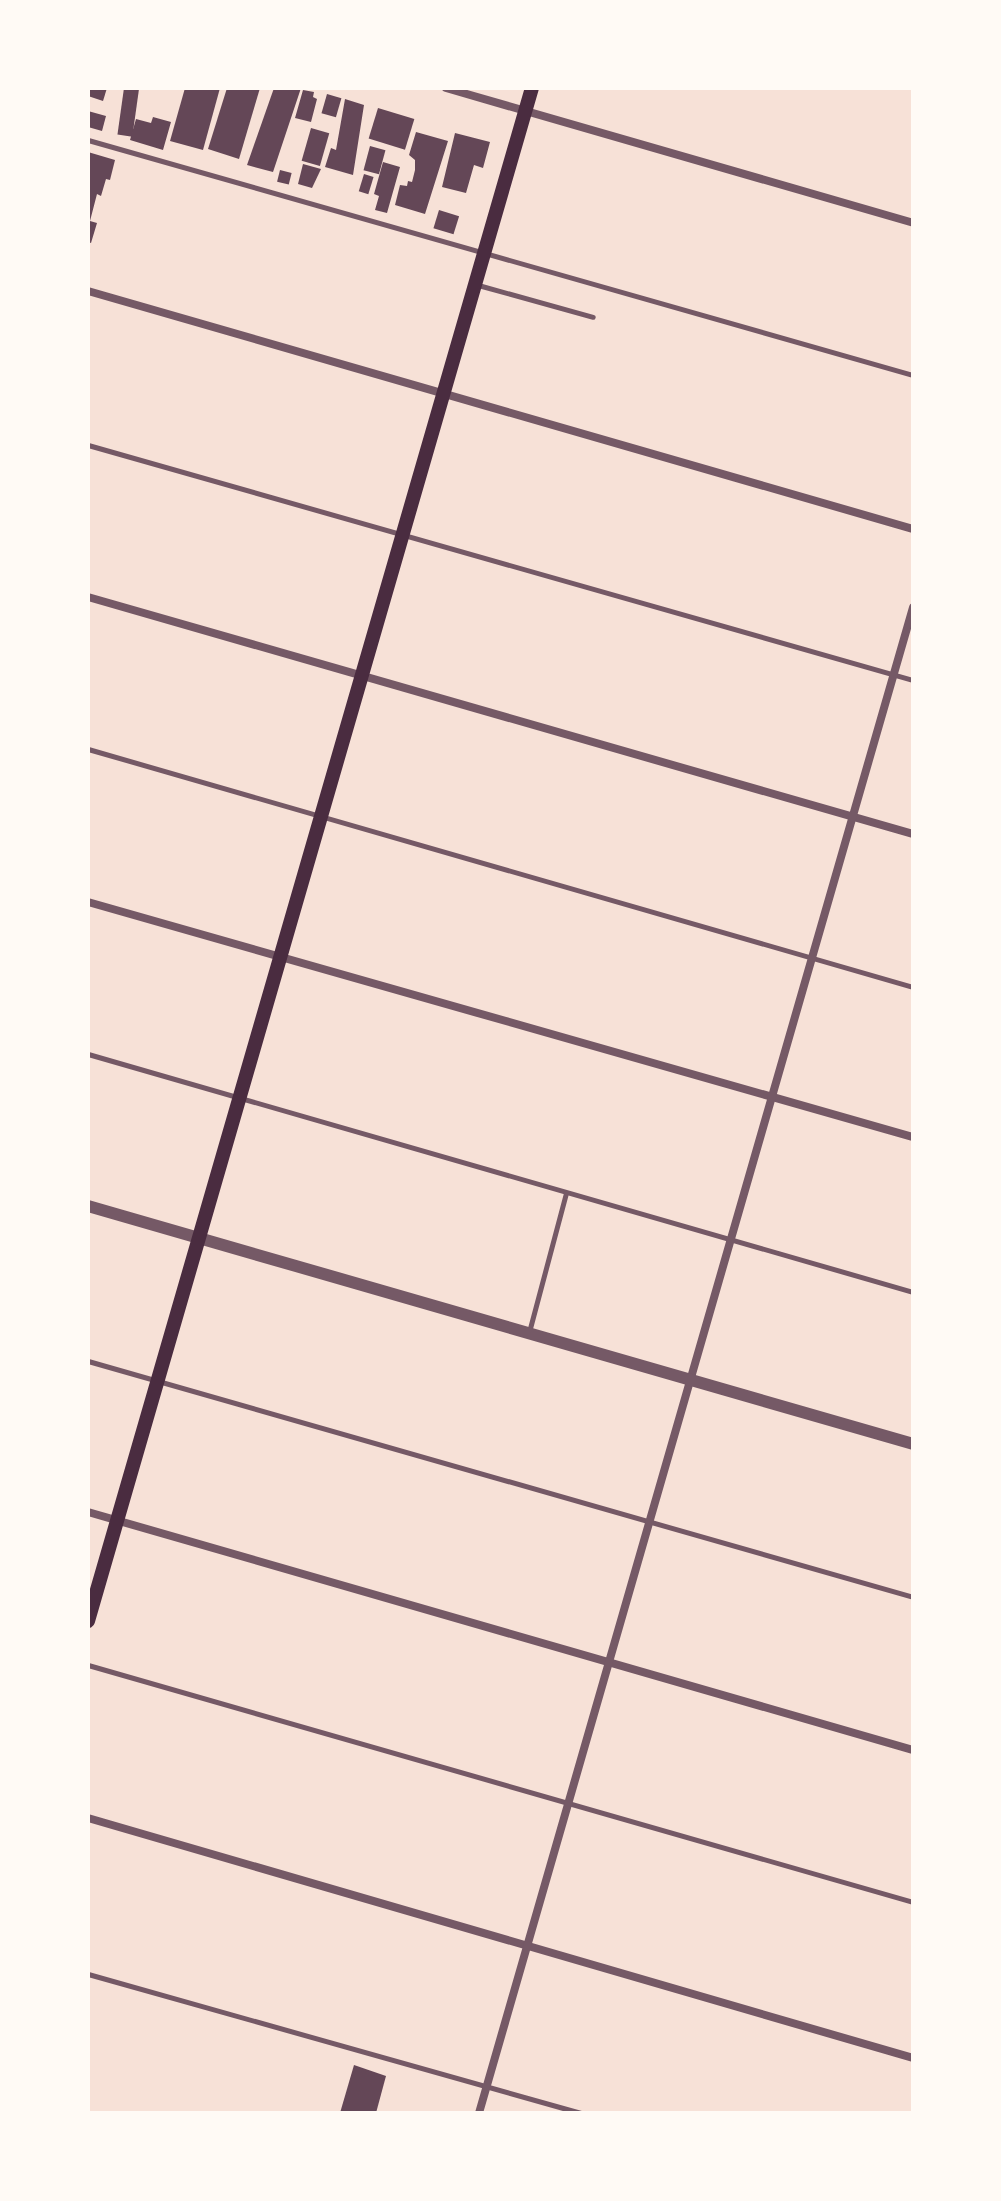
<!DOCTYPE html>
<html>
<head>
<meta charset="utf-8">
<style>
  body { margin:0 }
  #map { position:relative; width:1001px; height:2201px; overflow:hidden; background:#f7e1d7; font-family:"Alegreya Sans",sans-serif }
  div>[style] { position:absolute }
  .building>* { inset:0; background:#644757; transform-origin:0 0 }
  .service>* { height:5px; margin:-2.5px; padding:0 2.5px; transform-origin:2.5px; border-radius:2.5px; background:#755966 }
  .minor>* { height:8px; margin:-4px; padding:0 4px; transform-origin:4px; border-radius:4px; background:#755966 }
  .tertiary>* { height:12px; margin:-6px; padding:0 6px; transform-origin:6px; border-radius:6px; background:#755966 }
  .secondary>* { height:14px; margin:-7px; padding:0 7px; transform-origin:7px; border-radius:7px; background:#4a2c40 }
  span { translate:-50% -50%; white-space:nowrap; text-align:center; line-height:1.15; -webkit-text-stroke:8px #fffaf5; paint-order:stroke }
  .frame { position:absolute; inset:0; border:90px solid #fffaf5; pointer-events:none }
</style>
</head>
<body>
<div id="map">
  <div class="building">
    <div style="clip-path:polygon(88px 88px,107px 88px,103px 101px,88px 96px)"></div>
    <div style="left:124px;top:88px;width:15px;height:47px;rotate:8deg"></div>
    <div style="clip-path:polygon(185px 88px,220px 88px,203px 150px,170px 141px)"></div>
    <div style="clip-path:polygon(227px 88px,260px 88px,239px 159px,208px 149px)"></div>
    <div style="clip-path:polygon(274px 88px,301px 88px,273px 172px,247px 165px)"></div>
    <div style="clip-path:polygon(303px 90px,314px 92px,313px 97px,317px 99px,311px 122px,295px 118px)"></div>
    <div style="left:327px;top:94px;width:15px;height:20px;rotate:16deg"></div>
    <div style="clip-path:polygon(345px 99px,364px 105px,353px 175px,325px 167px,331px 148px,336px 150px)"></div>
    <div style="left:378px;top:108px;width:38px;height:32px;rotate:17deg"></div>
    <div style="clip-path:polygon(88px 111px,106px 116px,102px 131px,88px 127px)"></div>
    <div style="clip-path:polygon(153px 117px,171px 122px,163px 150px,130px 140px,136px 119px,151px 123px)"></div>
    <div style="left:311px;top:128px;width:19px;height:34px;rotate:16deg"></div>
    <div style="clip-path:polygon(416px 132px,448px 141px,425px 214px,395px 205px,400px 185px,407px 186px,408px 181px,412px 182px,415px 170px,415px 160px,409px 155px)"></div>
    <div style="clip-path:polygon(455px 133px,490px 142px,483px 168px,474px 165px,466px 193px,442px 187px)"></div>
    <div style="left:370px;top:146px;width:16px;height:25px;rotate:15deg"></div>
    <div style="clip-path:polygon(88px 152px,115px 160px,110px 180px,106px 179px,101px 196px,97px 194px,90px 221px,97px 223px,91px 243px,88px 242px)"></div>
    <div style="clip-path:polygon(383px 162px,400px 167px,387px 213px,375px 210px,379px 196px,374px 194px)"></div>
    <div style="clip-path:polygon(303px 164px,321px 169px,312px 188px,298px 184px)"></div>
    <div style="left:280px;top:170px;width:12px;height:12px;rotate:14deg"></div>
    <div style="left:364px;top:174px;width:10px;height:18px;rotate:17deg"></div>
    <div style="left:439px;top:210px;width:21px;height:19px;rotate:17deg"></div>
    <div style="clip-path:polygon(354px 2065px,386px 2076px,376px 2113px,340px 2113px)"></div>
  </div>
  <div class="service">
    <div style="left:88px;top:140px;width:858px;rotate:15.9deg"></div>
    <div style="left:478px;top:285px;width:119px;rotate:15.5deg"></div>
    <div style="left:88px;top:445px;width:858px;rotate:15.9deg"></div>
    <div style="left:88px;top:749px;width:859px;rotate:16.09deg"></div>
    <div style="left:88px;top:1054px;width:859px;rotate:16.09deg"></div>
    <div style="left:529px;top:1332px;width:144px;rotate:-75.1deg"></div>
    <div style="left:88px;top:1361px;width:858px;rotate:15.96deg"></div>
    <div style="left:88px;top:1665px;width:858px;rotate:16.03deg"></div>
    <div style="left:88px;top:1974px;width:512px;rotate:15.75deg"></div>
  </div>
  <div class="minor">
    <div style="left:446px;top:88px;width:486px;rotate:16.1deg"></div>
    <div style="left:88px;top:291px;width:859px;rotate:16.09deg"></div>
    <div style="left:88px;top:597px;width:858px;rotate:16.03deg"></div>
    <div style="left:88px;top:902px;width:858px;rotate:15.9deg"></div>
    <div style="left:88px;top:1512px;width:859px;rotate:16.09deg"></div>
    <div style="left:88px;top:1818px;width:859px;rotate:16.22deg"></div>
    <div style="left:479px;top:2113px;width:1567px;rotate:-73.92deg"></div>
  </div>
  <div class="tertiary">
    <div style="left:88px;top:1206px;width:859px;rotate:16.09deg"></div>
  </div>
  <div class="secondary">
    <div style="left:88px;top:1621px;width:1596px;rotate:-73.85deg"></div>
  </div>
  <div class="frame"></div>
</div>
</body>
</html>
